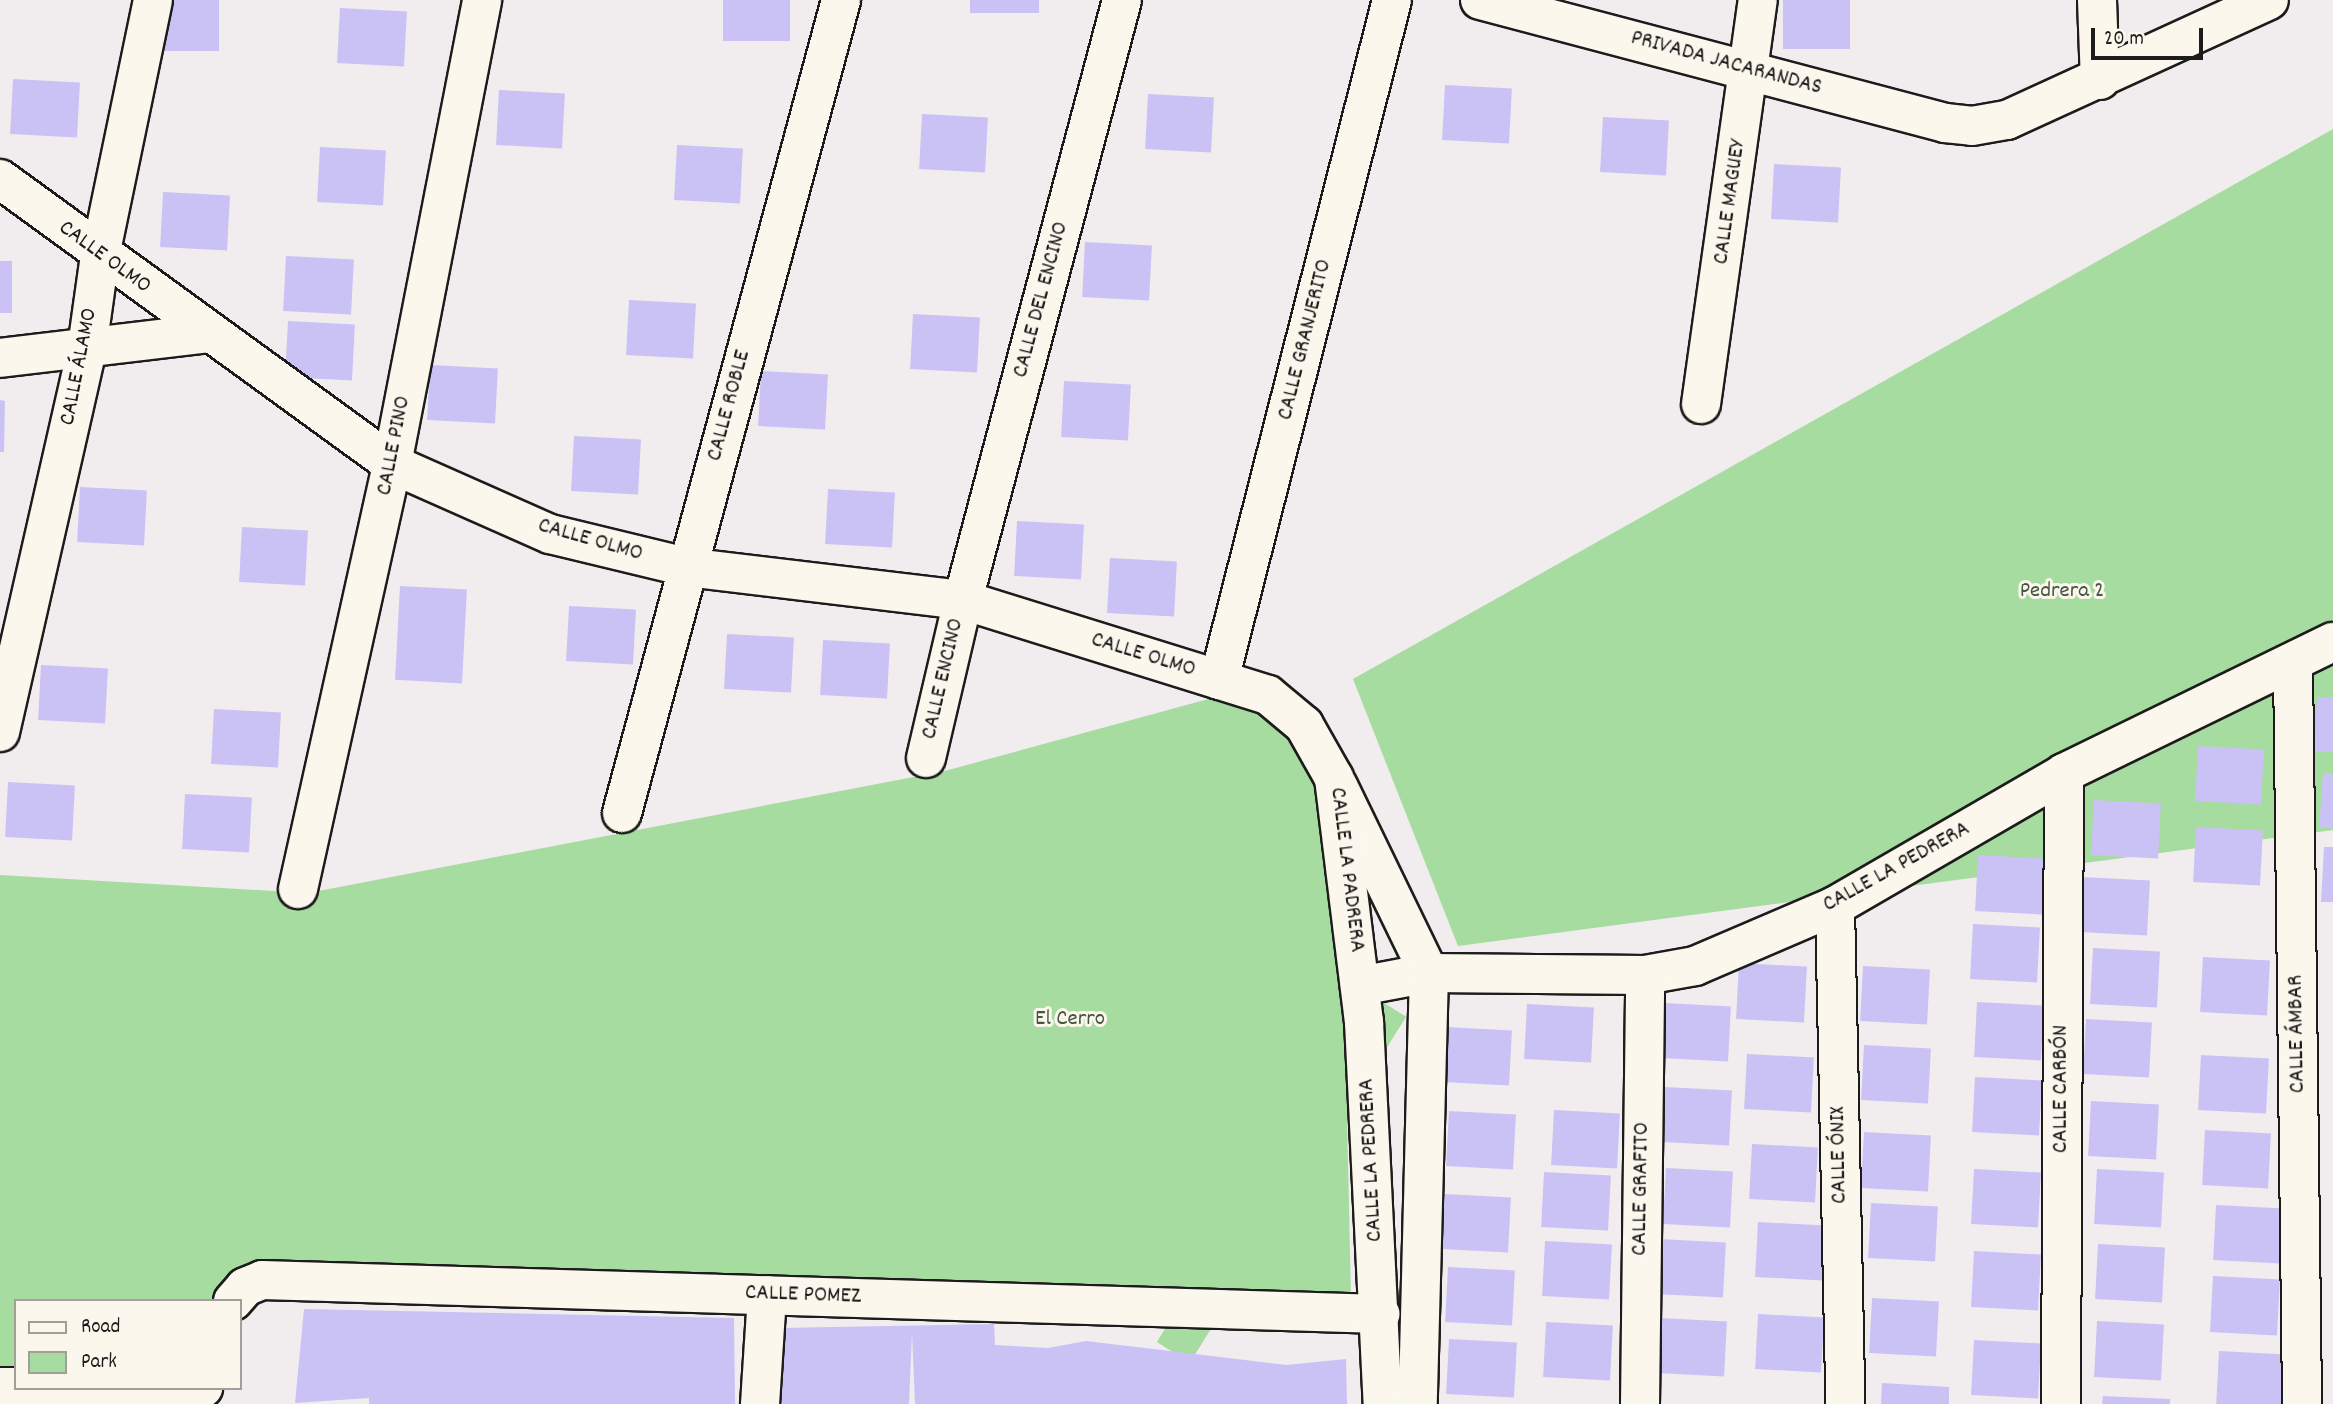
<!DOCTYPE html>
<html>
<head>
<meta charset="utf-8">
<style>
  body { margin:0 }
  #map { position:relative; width:2333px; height:1404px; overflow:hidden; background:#f1ecee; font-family:Dekko,sans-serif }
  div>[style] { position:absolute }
  .green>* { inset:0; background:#a6dc9f; transform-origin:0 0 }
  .building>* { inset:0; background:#cac2f5; transform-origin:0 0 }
  .roads { filter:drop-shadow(2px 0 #1c1c1c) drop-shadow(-2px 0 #1c1c1c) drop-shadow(0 2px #1c1c1c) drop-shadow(0 -2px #1c1c1c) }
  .street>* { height:38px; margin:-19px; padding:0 19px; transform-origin:19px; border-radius:19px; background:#fbf7ec }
  .secondary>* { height:38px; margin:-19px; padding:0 19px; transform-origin:19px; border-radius:19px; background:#fbf7ec }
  span { translate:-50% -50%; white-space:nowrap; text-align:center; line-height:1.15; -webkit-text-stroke:6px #fbf7ec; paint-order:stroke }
  .street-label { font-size:23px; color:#1c1c1c }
  .park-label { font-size:23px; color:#455643 }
  .legend { position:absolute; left:14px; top:1299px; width:228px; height:91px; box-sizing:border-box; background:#fbf7ec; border:2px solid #a29f99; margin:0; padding:9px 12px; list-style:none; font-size:21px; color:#1c1c1c }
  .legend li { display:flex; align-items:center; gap:14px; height:35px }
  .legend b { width:35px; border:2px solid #a29f99 }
  .scale { position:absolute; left:2091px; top:28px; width:112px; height:32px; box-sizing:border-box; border:4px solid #1c1c1c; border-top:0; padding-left:9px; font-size:21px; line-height:24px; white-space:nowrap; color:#1c1c1c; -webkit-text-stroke:5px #fbf7ec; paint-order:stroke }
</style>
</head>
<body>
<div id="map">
  <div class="green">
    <div style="clip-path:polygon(2333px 129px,2333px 830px,1458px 946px,1353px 679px)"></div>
    <div style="clip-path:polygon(1212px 698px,1260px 709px,1297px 733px,1320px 781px,1344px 983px,1351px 1298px,247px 1282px,238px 1301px,16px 1301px,16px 1388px,0 1387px,0 875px,308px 893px,945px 771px)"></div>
    <div style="left:1373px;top:996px;width:39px;height:408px;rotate:32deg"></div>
  </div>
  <div class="building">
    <div style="left:151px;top:0;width:68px;height:51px"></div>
    <div style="left:723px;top:0;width:67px;height:41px"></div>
    <div style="left:970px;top:0;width:69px;height:13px"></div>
    <div style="left:1783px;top:0;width:67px;height:49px"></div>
    <div style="left:340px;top:8px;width:67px;height:55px;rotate:3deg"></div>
    <div style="left:13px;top:79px;width:67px;height:55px;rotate:3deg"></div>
    <div style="left:1445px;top:85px;width:67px;height:55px;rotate:3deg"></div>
    <div style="left:499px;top:90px;width:66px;height:55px;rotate:3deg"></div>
    <div style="left:1148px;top:94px;width:66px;height:55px;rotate:3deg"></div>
    <div style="left:922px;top:114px;width:66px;height:55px;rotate:3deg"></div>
    <div style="left:1603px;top:117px;width:66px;height:55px;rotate:3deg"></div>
    <div style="left:677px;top:145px;width:66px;height:55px;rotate:3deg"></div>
    <div style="left:320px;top:147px;width:66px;height:55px;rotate:3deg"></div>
    <div style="left:1774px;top:164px;width:67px;height:55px;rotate:3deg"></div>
    <div style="left:163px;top:192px;width:67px;height:55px;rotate:3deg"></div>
    <div style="left:1085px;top:242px;width:67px;height:55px;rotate:3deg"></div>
    <div style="left:286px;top:256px;width:68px;height:55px;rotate:3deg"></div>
    <div style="left:0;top:261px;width:12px;height:52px"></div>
    <div style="left:629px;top:300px;width:67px;height:55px;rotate:3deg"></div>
    <div style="left:913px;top:314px;width:67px;height:55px;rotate:3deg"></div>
    <div style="left:288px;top:321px;width:67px;height:56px;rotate:3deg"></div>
    <div style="left:430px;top:365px;width:68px;height:55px;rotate:3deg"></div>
    <div style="left:761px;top:371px;width:67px;height:55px;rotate:3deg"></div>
    <div style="left:1064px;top:381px;width:67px;height:56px;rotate:3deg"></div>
    <div style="clip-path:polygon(0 400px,5px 401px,4px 452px,0 452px)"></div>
    <div style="left:574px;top:436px;width:67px;height:55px;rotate:3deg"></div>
    <div style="left:80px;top:487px;width:67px;height:55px;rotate:3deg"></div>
    <div style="left:828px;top:489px;width:67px;height:55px;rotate:3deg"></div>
    <div style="left:1017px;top:521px;width:67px;height:55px;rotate:3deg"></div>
    <div style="left:242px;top:527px;width:66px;height:55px;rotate:3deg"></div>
    <div style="left:1110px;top:558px;width:67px;height:55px;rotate:3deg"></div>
    <div style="left:400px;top:586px;width:67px;height:94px;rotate:3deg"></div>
    <div style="left:569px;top:606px;width:67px;height:55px;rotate:3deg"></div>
    <div style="left:727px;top:634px;width:67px;height:55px;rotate:3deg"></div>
    <div style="left:823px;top:640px;width:67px;height:55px;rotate:3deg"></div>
    <div style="left:41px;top:665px;width:67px;height:55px;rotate:3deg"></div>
    <div style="clip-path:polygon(2317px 697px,2333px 697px,2333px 752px,2314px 752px)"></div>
    <div style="left:214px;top:709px;width:67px;height:55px;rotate:3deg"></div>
    <div style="left:2198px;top:746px;width:66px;height:55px;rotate:3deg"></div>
    <div style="clip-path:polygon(2323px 773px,2333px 774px,2333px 828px,2319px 828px)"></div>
    <div style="left:8px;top:782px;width:67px;height:55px;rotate:3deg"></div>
    <div style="left:185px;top:794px;width:67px;height:55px;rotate:3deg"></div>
    <div style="left:2094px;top:800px;width:67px;height:55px;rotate:3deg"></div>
    <div style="left:2196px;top:827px;width:67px;height:55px;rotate:3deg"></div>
    <div style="clip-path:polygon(2324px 847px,2333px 847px,2333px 902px,2321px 902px)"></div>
    <div style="left:1978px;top:855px;width:67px;height:56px;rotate:3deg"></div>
    <div style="left:2083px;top:877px;width:67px;height:55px;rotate:3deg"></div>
    <div style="left:1973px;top:924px;width:67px;height:55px;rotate:3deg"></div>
    <div style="left:2093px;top:948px;width:67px;height:56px;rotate:3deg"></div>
    <div style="left:2203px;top:957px;width:67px;height:55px;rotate:3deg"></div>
    <div style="left:1739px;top:963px;width:68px;height:56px;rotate:3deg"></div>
    <div style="left:1863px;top:966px;width:67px;height:55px;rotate:3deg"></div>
    <div style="left:1977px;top:1002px;width:67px;height:55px;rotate:3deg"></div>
    <div style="left:1664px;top:1003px;width:67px;height:55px;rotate:3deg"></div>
    <div style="left:1527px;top:1004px;width:67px;height:55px;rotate:3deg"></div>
    <div style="left:2086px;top:1019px;width:66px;height:55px;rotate:3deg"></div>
    <div style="left:1446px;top:1027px;width:66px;height:55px;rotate:3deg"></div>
    <div style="left:1864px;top:1045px;width:67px;height:55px;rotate:3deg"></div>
    <div style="left:1747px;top:1054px;width:67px;height:55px;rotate:3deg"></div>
    <div style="left:2201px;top:1055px;width:68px;height:55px;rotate:3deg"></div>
    <div style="left:1975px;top:1077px;width:67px;height:55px;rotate:3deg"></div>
    <div style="left:1665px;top:1087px;width:67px;height:55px;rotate:3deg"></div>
    <div style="left:2091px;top:1101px;width:68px;height:55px;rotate:3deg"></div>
    <div style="left:1554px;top:1110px;width:66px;height:55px;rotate:3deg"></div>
    <div style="left:1449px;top:1111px;width:67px;height:55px;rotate:3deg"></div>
    <div style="left:2205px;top:1130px;width:66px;height:55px;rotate:3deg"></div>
    <div style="left:1864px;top:1132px;width:67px;height:56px;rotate:3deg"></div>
    <div style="left:1752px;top:1144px;width:66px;height:55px;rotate:3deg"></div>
    <div style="left:1666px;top:1168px;width:67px;height:56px;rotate:3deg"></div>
    <div style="left:1974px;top:1169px;width:67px;height:55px;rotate:3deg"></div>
    <div style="left:2097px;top:1169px;width:67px;height:55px;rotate:3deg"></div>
    <div style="left:1544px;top:1172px;width:67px;height:55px;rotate:3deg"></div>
    <div style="left:1444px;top:1194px;width:67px;height:55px;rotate:3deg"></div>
    <div style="left:1871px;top:1203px;width:67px;height:55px;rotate:3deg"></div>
    <div style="left:2216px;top:1205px;width:68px;height:55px;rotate:3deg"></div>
    <div style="left:1758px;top:1222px;width:67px;height:55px;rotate:3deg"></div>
    <div style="left:1659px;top:1239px;width:67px;height:55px;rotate:3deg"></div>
    <div style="left:1545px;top:1241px;width:67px;height:55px;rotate:3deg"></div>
    <div style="left:2098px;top:1244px;width:67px;height:55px;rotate:3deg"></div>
    <div style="left:1974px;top:1251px;width:67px;height:56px;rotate:3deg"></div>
    <div style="left:1448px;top:1267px;width:67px;height:55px;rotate:3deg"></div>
    <div style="left:2213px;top:1276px;width:67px;height:56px;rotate:3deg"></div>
    <div style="left:1872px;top:1298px;width:67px;height:55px;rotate:3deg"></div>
    <div style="clip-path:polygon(304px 1309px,734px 1318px,735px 1404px,369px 1404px,369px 1398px,295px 1403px)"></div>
    <div style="left:1758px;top:1314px;width:66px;height:55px;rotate:3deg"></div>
    <div style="left:1660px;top:1318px;width:67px;height:55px;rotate:3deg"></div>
    <div style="left:2097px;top:1321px;width:67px;height:56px;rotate:3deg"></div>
    <div style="left:1546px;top:1322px;width:67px;height:55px;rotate:3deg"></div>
    <div style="clip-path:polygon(994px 1324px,995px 1345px,1048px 1348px,1086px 1341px,1287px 1365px,1346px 1359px,1347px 1404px,915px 1404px,912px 1333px,909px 1404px,776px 1404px,780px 1328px)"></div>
    <div style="left:1449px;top:1339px;width:68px;height:55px;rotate:3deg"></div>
    <div style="left:1974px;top:1340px;width:67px;height:55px;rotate:3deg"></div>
    <div style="left:2219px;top:1351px;width:67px;height:53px;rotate:3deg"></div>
    <div style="clip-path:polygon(1882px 1383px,1949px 1387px,1949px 1404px,1881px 1404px)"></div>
    <div style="clip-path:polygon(2103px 1396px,2170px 1399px,2170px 1404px,2102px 1404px)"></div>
  </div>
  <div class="roads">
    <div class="street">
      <div style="left:1480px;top:0;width:481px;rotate:14.8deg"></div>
      <div style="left:1945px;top:123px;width:27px;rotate:6deg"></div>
      <div style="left:1972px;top:126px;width:36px;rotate:-10deg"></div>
      <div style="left:2007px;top:120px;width:288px;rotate:-24.6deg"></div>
      <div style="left:2097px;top:0;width:80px;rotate:87.9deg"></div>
      <div style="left:0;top:358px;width:210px;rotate:-6.8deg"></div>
      <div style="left:1701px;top:404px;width:408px;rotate:-82deg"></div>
      <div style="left:2293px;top:664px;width:740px;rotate:89.3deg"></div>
      <div style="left:1219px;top:680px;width:702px;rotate:-75.73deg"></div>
      <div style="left:0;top:732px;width:394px;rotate:-77.2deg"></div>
      <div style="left:87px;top:348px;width:93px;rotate:-82deg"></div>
      <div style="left:100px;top:256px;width:261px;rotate:-78.3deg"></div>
      <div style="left:926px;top:758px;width:162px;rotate:-76.8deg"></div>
      <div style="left:963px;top:600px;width:621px;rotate:-75.16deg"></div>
      <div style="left:1338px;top:786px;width:208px;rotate:64.1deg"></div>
      <div style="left:1429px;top:973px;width:216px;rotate:0.5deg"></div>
      <div style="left:1645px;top:975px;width:51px;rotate:-10.2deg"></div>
      <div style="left:1695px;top:966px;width:152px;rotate:-23.2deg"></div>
      <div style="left:1835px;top:906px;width:265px;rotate:-30.1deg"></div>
      <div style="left:2064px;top:773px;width:299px;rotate:-26deg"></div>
      <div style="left:622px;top:813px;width:842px;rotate:-74.92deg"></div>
      <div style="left:298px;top:889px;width:435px;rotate:-77.5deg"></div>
      <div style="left:392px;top:464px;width:473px;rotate:-79deg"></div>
      <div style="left:1835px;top:906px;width:498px;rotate:88.8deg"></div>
      <div style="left:233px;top:1301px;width:18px;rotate:-49deg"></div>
      <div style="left:245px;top:1287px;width:18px;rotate:-22deg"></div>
      <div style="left:262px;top:1280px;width:1119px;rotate:1.74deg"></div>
      <div style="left:0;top:1387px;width:16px"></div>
      <div style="left:32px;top:1388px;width:157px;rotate:3.3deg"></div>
      <div style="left:189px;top:1397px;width:17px;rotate:-33deg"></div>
      <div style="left:760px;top:1404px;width:109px;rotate:-86.3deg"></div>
      <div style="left:1640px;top:1404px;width:429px;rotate:-89.3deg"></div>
      <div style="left:2061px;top:1404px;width:631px;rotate:-89.73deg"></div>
    </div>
    <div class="secondary">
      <div style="left:0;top:179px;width:485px;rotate:36deg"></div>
      <div style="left:392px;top:464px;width:173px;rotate:23.9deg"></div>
      <div style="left:550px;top:534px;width:140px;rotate:13.6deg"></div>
      <div style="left:686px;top:567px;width:279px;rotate:6.8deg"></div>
      <div style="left:963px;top:600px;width:319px;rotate:17.3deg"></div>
      <div style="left:1268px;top:695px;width:47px;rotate:39.8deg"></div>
      <div style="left:1304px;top:725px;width:61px;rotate:60.5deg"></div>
      <div style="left:1334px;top:778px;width:246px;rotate:83deg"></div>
      <div style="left:1364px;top:1022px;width:382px;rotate:87.2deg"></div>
      <div style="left:1360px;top:986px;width:70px;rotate:-10.7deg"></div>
      <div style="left:1429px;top:973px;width:431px;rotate:91.5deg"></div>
    </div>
  </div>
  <div class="street-label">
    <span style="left:1726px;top:64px;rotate:15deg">PRIVADA JACARANDAS</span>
    <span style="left:1731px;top:202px;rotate:-82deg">CALLE MAGUEY</span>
    <span style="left:104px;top:258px;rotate:36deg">CALLE OLMO</span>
    <span style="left:1042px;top:300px;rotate:-75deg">CALLE DEL ENCINO</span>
    <span style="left:1306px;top:340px;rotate:-76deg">CALLE GRANJERITO</span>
    <span style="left:80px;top:367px;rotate:-79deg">CALLE ÁLAMO</span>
    <span style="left:730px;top:406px;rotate:-75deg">CALLE ROBLE</span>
    <span style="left:395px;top:446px;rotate:-79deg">CALLE PINO</span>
    <span style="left:590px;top:541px;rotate:16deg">CALLE OLMO</span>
    <span style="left:1143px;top:656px;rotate:17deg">CALLE OLMO</span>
    <span style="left:944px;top:679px;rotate:-77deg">CALLE ENCINO</span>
    <span style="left:1897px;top:868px;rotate:-29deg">CALLE LA PEDRERA</span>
    <span style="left:1346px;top:870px;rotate:83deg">CALLE LA PADRERA</span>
    <span style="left:2298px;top:1034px;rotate:-91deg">CALLE ÁMBAR</span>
    <span style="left:2062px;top:1089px;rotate:-90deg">CALLE CARBÓN</span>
    <span style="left:1840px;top:1155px;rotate:-91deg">CALLE ÓNIX</span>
    <span style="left:1372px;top:1160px;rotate:-93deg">CALLE LA PEDRERA</span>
    <span style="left:1642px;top:1189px;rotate:-89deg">CALLE GRAFITO</span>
    <span style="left:803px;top:1296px;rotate:2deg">CALLE POMEZ</span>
  </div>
  <div class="park-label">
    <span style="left:2062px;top:592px">Pedrera 2</span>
    <span style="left:1070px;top:1020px">El Cerro</span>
  </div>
  <ul class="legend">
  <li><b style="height:9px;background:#fbf7ec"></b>Road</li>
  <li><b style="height:19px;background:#a6dc9f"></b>Park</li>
  </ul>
  <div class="scale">20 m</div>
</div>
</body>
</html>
